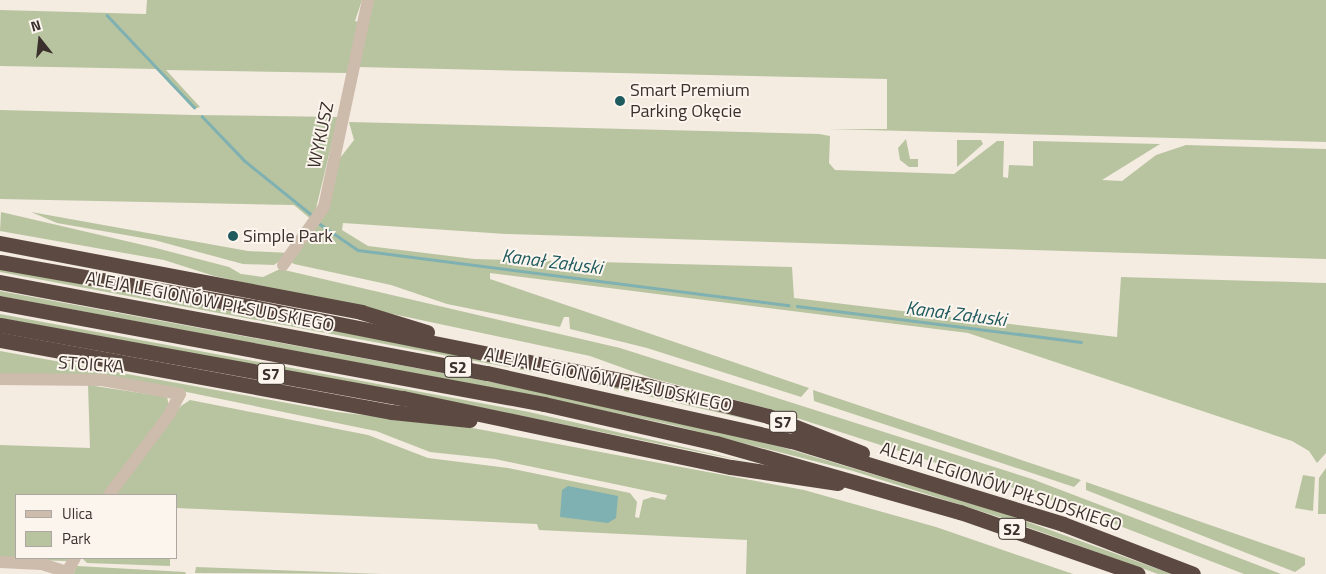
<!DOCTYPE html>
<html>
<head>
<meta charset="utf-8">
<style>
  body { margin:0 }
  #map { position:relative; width:1326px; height:574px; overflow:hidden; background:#f4ebe1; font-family:"Titillium Web",sans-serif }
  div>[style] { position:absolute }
  .green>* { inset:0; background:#b8c4a0 }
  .water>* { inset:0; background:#7fb0b2 }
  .stream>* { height:2.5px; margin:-1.25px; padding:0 1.25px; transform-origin:1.25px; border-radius:1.25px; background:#7fb0b2 }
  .minor>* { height:12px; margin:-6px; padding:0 6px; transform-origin:6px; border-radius:6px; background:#cdbbac }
  .highway>* { height:15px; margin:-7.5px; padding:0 7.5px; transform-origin:7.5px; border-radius:7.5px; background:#5c4a42 }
  .dots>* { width:14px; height:14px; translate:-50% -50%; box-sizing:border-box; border:2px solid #fbf5ee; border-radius:50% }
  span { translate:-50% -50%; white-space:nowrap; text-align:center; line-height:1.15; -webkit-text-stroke:4px #fbf5ee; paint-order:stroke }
  .shield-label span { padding:1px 4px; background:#fbf5ee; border:1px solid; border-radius:4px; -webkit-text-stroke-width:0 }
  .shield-label { font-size:16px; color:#3b302b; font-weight:700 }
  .poi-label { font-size:18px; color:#3b302b }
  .left { translate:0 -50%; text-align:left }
  .street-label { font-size:18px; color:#3b302b }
  .water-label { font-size:19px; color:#1f5a5e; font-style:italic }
  .legend { position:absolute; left:15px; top:494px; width:162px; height:65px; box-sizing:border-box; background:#fbf5ee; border:1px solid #aea6a0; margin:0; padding:6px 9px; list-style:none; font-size:15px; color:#3b302b }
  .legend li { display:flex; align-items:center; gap:10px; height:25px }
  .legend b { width:25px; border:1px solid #aea6a0 }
  .north { position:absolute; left:15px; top:15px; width:50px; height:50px; -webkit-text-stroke:4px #fbf5ee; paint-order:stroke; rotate:344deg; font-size:14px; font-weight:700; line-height:20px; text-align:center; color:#3b302b }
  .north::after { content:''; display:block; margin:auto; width:18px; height:22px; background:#3b302b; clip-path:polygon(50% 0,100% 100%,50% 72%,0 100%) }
</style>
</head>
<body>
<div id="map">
  <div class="green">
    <div style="clip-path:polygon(147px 0,362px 0,355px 21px,359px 22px,347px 73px,166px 70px,200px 107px,194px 109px,156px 69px,0 66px,0 10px,146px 14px)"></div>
    <div style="clip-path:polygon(373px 0,1326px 0,1326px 142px,829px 129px,887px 129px,887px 79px,357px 67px)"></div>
    <div style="clip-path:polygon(0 110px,194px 115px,338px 117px,313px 221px,294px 205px,0 199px)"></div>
    <div style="clip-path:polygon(349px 122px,819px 134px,830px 136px,829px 163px,835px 170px,954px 174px,997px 141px,1004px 141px,1003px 177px,1008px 178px,1009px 165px,1033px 166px,1033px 141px,1160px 144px,1102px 180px,1122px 181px,1156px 155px,1186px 145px,1326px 149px,1326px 259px,506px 234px,343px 223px,342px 230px,368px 246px,474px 259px,792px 267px,794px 298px,1117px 337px,1121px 277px,1326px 283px,1326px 453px,1317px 463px,1309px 451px,1292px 441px,968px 333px,490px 273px,490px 279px,809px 388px,801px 397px,647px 348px,570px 329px,569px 317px,564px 317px,560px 327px,447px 304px,391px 285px,294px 264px,291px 262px,307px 240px,340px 158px,354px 140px)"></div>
    <div style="clip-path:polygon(906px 139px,910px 159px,918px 159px,918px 167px,909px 167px,900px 160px,898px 148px)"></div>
    <div style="clip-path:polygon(957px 140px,981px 140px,983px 144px,957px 167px)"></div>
    <div style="clip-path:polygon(1px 212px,156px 248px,229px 267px,241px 274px,263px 277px,280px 269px,620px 348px,1032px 479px,1281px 574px,1244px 574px,1063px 504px,766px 408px,651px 378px,590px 356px,214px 276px,164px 260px,0 231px)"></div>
    <div style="clip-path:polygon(31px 212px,248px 251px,290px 253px,274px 265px,243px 264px,154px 240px,57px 223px)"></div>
    <div style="clip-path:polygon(0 268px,588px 378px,763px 423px,587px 382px,0 272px)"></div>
    <div style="clip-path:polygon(0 291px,523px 388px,768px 443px,1003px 513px,1172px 574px,1158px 574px,1002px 518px,853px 471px,672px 425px,521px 393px,0 296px)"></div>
    <div style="clip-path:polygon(0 314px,529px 412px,753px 463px,424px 396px,0 318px)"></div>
    <div style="clip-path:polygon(0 351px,337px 412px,467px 427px,804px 490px,936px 527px,1073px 574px,746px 574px,747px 540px,539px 530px,537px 524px,176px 508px,176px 495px,113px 495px,181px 406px,190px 400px,368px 435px,428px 458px,508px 468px,630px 493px,637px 502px,635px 517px,639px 518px,643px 500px,652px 497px,665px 500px,667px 495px,495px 459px,430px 452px,376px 431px,104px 375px,0 374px)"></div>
    <div style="clip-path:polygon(88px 385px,167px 397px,169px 406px,106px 495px,16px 495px,16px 558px,69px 558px,67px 561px,0 559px,0 445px,90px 448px)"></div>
    <div style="clip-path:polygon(813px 390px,1081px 480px,1074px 487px,814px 401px)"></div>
    <div style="clip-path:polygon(1326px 468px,1326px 514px,1318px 514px,1319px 478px)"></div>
    <div style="clip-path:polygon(1303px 475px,1315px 477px,1313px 511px,1295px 508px)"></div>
    <div style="clip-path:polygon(1086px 482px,1305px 558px,1305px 565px,1295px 572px,1086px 490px)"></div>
    <div style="clip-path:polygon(82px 558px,170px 558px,170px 566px,87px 563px)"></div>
    <div style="clip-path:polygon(77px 566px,185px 572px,186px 574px,73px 574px)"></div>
    <div style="clip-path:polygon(196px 567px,382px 574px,195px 573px)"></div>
  </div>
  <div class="water">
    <div style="clip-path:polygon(568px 486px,618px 496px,616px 518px,608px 523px,560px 517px,562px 490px)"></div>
  </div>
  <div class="stream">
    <div style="left:107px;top:15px;width:127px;rotate:46.6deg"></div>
    <div style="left:202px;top:116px;width:62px;rotate:46.3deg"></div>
    <div style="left:245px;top:161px;width:86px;rotate:38.9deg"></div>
    <div style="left:320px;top:224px;width:46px;rotate:34.4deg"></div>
    <div style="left:358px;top:250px;width:434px;rotate:7.3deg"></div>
    <div style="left:797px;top:306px;width:286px;rotate:7.2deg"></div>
  </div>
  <div class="minor">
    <div style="left:283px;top:265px;width:71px;rotate:-54.7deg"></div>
    <div style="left:324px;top:207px;width:212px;rotate:-78deg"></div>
    <div style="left:0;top:379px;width:102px;rotate:0.6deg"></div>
    <div style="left:102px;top:380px;width:79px;rotate:10.2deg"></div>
    <div style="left:180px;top:394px;width:24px;rotate:118deg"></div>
    <div style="left:169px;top:415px;width:100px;rotate:126.9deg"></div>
    <div style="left:0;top:562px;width:42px;rotate:2.7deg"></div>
    <div style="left:42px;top:564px;width:26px;rotate:18deg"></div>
    <div style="left:66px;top:574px;width:18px;rotate:-61deg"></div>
  </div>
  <div class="highway">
    <div style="left:0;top:243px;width:368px;rotate:10.8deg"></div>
    <div style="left:361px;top:312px;width:69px;rotate:16.9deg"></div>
    <div style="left:0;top:262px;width:258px;rotate:10deg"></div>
    <div style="left:254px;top:307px;width:403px;rotate:11.3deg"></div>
    <div style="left:649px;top:386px;width:123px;rotate:14.1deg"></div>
    <div style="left:768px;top:416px;width:101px;rotate:21.5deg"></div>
    <div style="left:0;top:282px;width:495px;rotate:10.6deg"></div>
    <div style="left:487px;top:373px;width:312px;rotate:12.6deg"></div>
    <div style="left:792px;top:441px;width:283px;rotate:17deg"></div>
    <div style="left:1063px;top:524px;width:139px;rotate:21deg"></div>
    <div style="left:0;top:303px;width:553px;rotate:10.52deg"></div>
    <div style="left:544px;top:404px;width:176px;rotate:12.8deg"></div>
    <div style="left:716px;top:443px;width:254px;rotate:15.8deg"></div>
    <div style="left:960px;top:512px;width:188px;rotate:19.2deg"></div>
    <div style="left:0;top:325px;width:410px;rotate:10.3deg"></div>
    <div style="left:403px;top:398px;width:335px;rotate:11.9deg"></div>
    <div style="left:731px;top:467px;width:108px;rotate:8.5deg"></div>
    <div style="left:0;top:340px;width:399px;rotate:10.4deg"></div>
    <div style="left:392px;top:412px;width:78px;rotate:5.9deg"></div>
  </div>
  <div class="dots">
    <div style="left:620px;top:101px;background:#1f5a5e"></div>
    <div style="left:233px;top:236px;background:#1f5a5e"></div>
  </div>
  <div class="shield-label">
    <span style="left:458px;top:367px">S2</span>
    <span style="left:271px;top:374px">S7</span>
    <span style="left:783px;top:422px">S7</span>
    <span style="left:1012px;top:529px">S2</span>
  </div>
  <div class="poi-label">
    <span class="left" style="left:630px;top:101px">Smart Premium<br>Parking Okęcie</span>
    <span class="left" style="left:243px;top:236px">Simple Park</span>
  </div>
  <div class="street-label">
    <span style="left:321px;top:135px;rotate:-78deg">WYKUSZ</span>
    <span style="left:210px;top:302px;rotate:11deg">ALEJA LEGIONÓW PIŁSUDSKIEGO</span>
    <span style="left:91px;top:365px;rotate:4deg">STOICKA</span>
    <span style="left:608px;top:380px;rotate:12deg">ALEJA LEGIONÓW PIŁSUDSKIEGO</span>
    <span style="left:1001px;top:487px;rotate:18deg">ALEJA LEGIONÓW PIŁSUDSKIEGO</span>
  </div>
  <div class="water-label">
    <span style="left:552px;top:261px;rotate:7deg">Kanał Załuski</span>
    <span style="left:956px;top:313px;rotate:7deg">Kanał Załuski</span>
  </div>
  <ul class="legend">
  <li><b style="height:6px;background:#cdbbac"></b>Ulica</li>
  <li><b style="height:14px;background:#b8c4a0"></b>Park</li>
  </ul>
  <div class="north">N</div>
</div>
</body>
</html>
